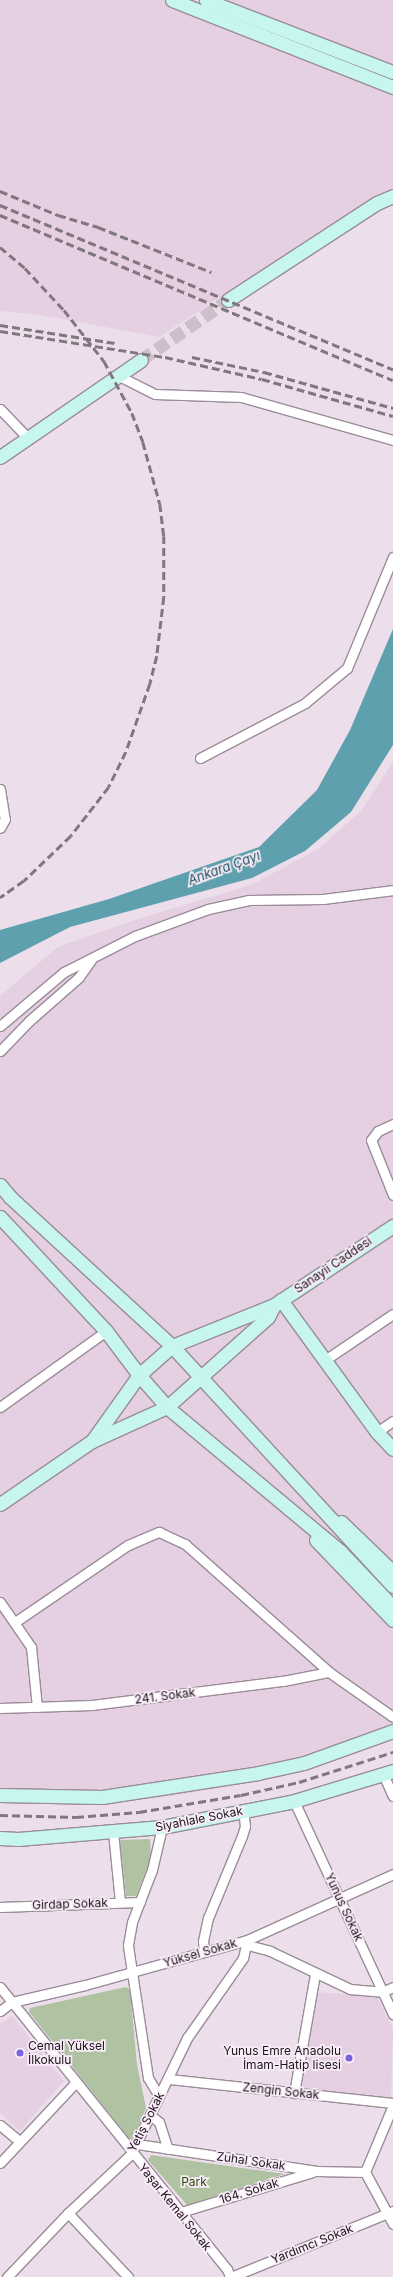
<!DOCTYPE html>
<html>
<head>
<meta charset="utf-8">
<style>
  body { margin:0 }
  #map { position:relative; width:393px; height:2277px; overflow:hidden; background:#ecdeea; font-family:Inter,sans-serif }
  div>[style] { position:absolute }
  .built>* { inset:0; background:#e4d0e2 }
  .green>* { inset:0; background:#afc2a2 }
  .water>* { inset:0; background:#5fa0ae }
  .secondary-tunnel>* { height:13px; margin-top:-6.5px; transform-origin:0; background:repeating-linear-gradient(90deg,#cdc0cb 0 13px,transparent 0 19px) }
  .roads { filter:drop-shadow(1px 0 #9a8c98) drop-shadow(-1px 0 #9a8c98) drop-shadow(0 1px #9a8c98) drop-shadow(0 -1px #9a8c98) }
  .street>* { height:9px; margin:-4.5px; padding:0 4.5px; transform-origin:4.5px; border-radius:4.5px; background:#fff }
  .secondary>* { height:13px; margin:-6.5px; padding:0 6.5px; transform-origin:6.5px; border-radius:6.5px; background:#c6f6ed }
  .rail>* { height:2.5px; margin-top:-1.25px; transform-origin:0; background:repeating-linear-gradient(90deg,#80777f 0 8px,transparent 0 12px) }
  .dots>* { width:11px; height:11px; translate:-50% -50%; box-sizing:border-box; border:2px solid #f9ebf7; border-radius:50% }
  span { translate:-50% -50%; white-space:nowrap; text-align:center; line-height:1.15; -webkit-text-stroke:3.5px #f9ebf7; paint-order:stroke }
  .street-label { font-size:12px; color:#1b161a }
  .poi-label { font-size:12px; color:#1b161a }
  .left { translate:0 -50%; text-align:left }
  .right { translate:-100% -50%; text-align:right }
  .park-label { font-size:12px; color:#2a4904 }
  .water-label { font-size:13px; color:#154f59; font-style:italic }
</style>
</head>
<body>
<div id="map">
  <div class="built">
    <div style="clip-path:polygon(0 0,393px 0,393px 188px,381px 193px,159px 337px,41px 315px,0 311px)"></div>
    <div style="clip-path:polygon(393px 762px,393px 1738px,282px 1777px,173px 1796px,108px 1804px,0 1802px,0 996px,58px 947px,137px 919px,251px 885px,318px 849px,361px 811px)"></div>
    <div style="clip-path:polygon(317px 1992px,377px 1997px,393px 2029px,391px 2099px,299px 2087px)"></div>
    <div style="clip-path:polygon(12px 2016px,64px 2081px,20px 2131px,0 2113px,0 2024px)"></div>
  </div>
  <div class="green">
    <div style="clip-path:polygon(150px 1839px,151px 1858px,136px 1896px,126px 1896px,120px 1840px)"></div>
    <div style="clip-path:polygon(126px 1987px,130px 1990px,137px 2065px,146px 2108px,132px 2142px,29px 2012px,30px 2008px)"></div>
    <div style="clip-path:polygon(151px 2155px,285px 2174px,187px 2205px,148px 2160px)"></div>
  </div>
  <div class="water">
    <div style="clip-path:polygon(393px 629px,393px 745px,351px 812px,305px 851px,252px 878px,70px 927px,0 963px,0 930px,109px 899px,259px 847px,317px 790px,350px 730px)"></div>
  </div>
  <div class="secondary-tunnel">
    <div style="left:141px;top:360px;width:106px;rotate:-34.6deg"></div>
  </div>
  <div class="roads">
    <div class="street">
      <div style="left:119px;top:376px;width:40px;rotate:26.6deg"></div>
      <div style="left:155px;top:394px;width:86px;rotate:2deg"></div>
      <div style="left:241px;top:397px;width:158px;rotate:15.8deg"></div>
      <div style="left:0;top:409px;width:39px;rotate:46deg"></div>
      <div style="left:200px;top:758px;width:119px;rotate:-27.6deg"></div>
      <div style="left:305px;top:703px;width:55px;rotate:-39.8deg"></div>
      <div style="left:347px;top:668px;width:120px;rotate:-67.5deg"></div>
      <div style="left:0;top:789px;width:30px;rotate:81deg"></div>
      <div style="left:5px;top:819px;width:10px;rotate:119deg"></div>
      <div style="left:0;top:1026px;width:84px;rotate:-40.2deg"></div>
      <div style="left:64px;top:972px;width:80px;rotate:-26.9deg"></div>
      <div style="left:135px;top:936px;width:78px;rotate:-20.3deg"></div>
      <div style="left:208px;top:909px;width:42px;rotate:-12.4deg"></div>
      <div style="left:249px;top:900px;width:74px;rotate:-0.8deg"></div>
      <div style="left:323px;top:899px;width:71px;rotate:-7.3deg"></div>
      <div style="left:0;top:1051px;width:42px;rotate:-46deg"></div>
      <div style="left:29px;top:1021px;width:67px;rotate:-41.3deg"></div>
      <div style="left:79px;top:977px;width:21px;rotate:-55deg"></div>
      <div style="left:393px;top:1124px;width:17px;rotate:155deg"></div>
      <div style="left:378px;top:1131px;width:11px;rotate:128deg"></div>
      <div style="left:371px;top:1140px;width:59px;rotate:68.2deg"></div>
      <div style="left:325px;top:1360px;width:82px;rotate:-34.1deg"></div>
      <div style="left:0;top:1407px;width:130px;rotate:-35.6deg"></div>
      <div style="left:377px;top:1432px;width:19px;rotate:-35deg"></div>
      <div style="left:0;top:1602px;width:55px;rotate:55.4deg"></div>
      <div style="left:31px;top:1647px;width:60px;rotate:84.3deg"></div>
      <div style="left:15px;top:1622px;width:137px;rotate:-34.3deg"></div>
      <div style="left:128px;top:1545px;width:34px;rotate:-23deg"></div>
      <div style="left:159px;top:1532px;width:29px;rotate:25deg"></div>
      <div style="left:185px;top:1544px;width:193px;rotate:41.6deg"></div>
      <div style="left:329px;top:1672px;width:78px;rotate:35.1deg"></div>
      <div style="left:0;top:1708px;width:92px;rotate:-1.9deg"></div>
      <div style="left:92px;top:1705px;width:193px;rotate:-7.2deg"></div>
      <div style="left:283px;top:1681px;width:47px;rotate:-11.1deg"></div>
      <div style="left:383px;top:1774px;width:24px;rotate:66deg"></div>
      <div style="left:294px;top:1801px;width:235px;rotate:65.1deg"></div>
      <div style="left:113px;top:1832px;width:70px;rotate:84.3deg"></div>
      <div style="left:0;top:1907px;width:140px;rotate:-2deg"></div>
      <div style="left:248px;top:1945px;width:23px;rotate:15deg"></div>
      <div style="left:270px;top:1951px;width:89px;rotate:25.4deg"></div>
      <div style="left:350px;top:1989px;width:32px;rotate:5deg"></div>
      <div style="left:382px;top:1992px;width:12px;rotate:-24deg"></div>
      <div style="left:204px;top:1952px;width:11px;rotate:-95deg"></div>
      <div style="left:203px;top:1941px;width:24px;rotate:-78deg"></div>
      <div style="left:208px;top:1918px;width:89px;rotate:-67.5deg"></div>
      <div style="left:242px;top:1836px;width:10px;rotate:-73deg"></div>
      <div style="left:245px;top:1826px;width:16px;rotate:-97deg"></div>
      <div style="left:0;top:1987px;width:362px;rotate:51.2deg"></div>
      <div style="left:227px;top:2269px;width:9px;rotate:69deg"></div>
      <div style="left:0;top:2011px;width:15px;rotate:-37deg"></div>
      <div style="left:12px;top:2002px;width:75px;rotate:-13.1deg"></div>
      <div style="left:85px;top:1985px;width:168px;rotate:-15.5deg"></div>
      <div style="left:247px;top:1940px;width:160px;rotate:-24.3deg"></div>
      <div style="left:169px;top:2079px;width:225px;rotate:6.1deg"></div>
      <div style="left:294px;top:2093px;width:121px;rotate:-80deg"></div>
      <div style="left:159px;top:2096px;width:21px;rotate:-121deg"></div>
      <div style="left:148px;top:2078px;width:134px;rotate:-98.6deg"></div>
      <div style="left:128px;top:1945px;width:23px;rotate:-80deg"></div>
      <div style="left:132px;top:1922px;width:56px;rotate:-69deg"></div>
      <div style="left:152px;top:1870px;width:44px;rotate:-76.9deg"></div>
      <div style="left:150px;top:2115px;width:11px;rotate:38deg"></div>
      <div style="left:159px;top:2122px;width:28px;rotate:72deg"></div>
      <div style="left:0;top:2125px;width:25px;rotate:40deg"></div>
      <div style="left:137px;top:2144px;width:182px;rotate:8.5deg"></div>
      <div style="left:317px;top:2171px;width:48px;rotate:1.2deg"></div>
      <div style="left:0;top:2163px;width:111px;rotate:-46.8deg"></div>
      <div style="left:365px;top:2172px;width:73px;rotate:-67.3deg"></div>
      <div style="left:365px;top:2172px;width:59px;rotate:61.7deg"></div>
      <div style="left:181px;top:2212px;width:138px;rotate:-16.9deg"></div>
      <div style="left:68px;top:2213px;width:88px;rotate:46.8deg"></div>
      <div style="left:7px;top:2277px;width:88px;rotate:-46.4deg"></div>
      <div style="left:68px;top:2213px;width:86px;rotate:-43.1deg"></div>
      <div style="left:131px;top:2154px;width:129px;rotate:-64.2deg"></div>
      <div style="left:187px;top:2038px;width:98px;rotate:-55deg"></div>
      <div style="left:243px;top:1958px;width:18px;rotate:-77deg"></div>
      <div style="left:231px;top:2277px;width:175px;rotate:-22.2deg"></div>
    </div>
    <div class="secondary">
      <div style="left:172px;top:0;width:238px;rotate:21.5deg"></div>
      <div style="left:206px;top:0;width:200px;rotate:21.1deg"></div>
      <div style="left:228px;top:300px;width:178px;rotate:-33.1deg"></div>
      <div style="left:377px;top:203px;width:17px;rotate:-24deg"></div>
      <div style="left:0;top:457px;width:171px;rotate:-34.5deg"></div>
      <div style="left:0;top:1185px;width:16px;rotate:50deg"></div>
      <div style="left:10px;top:1197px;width:220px;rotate:42.6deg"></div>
      <div style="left:172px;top:1346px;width:326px;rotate:47.4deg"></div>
      <div style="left:0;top:1217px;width:156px;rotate:47.1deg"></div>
      <div style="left:106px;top:1331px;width:55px;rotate:53.1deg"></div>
      <div style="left:139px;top:1375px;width:43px;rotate:48.8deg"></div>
      <div style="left:167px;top:1407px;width:225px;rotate:39.8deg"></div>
      <div style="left:340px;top:1551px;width:77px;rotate:46.6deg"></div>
      <div style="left:281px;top:1300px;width:163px;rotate:54deg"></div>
      <div style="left:377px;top:1432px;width:23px;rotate:47deg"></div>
      <div style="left:92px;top:1441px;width:81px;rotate:-54.5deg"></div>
      <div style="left:139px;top:1375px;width:44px;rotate:-41.3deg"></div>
      <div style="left:172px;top:1346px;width:110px;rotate:-21.9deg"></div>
      <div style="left:274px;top:1305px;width:143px;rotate:-33.6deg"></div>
      <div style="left:0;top:1504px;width:112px;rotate:-34.4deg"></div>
      <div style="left:92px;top:1441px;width:82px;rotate:-24.4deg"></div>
      <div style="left:167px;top:1407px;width:135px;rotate:-41.7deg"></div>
      <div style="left:268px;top:1317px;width:13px;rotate:-63deg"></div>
      <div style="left:341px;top:1522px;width:72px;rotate:43.9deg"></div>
      <div style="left:316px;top:1540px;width:111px;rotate:46.1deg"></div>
      <div style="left:0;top:1795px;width:102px;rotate:1.1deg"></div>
      <div style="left:102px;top:1797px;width:158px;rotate:-8.7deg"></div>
      <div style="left:258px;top:1773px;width:47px;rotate:-12.3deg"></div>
      <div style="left:304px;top:1763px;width:95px;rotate:-19.8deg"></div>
      <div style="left:0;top:1838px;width:18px;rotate:3deg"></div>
      <div style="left:18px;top:1839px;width:144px;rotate:-4.8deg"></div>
      <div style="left:162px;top:1827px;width:135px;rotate:-11.1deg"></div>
      <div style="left:294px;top:1801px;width:103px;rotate:-16.9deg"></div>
    </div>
  </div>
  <div class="rail">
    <div style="left:0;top:191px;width:63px;rotate:22.5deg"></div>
    <div style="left:58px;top:215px;width:42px;rotate:16.7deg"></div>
    <div style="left:98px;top:227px;width:122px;rotate:21.7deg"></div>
    <div style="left:0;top:205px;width:426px;rotate:22.7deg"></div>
    <div style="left:0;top:215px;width:426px;rotate:22.8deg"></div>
    <div style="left:0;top:247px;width:33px;rotate:40deg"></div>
    <div style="left:25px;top:268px;width:57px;rotate:47.1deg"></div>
    <div style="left:64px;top:310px;width:65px;rotate:51.9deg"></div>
    <div style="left:104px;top:361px;width:59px;rotate:61.7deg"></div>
    <div style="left:132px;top:413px;width:31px;rotate:69deg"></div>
    <div style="left:143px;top:442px;width:64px;rotate:74.7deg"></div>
    <div style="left:160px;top:504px;width:32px;rotate:83deg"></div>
    <div style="left:164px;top:536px;width:61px;rotate:90deg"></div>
    <div style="left:164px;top:597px;width:59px;rotate:96.8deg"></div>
    <div style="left:157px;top:656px;width:29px;rotate:104deg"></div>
    <div style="left:150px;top:684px;width:72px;rotate:109.4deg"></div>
    <div style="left:126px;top:752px;width:39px;rotate:116deg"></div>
    <div style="left:109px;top:787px;width:62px;rotate:127.8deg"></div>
    <div style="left:71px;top:836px;width:65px;rotate:136.2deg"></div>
    <div style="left:24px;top:881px;width:29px;rotate:145deg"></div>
    <div style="left:0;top:325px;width:116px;rotate:8.9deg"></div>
    <div style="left:0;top:331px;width:167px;rotate:9deg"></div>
    <div style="left:165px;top:357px;width:99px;rotate:12.8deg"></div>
    <div style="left:262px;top:379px;width:136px;rotate:15.8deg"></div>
    <div style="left:192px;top:357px;width:74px;rotate:11.8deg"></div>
    <div style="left:264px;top:372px;width:134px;rotate:15.6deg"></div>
    <div style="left:0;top:1815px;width:76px;rotate:1.5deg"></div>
    <div style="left:76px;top:1817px;width:63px;rotate:-4.5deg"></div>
    <div style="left:139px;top:1812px;width:103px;rotate:-9.5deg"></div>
    <div style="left:241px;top:1795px;width:59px;rotate:-12.6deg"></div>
    <div style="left:299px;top:1782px;width:99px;rotate:-17.7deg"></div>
  </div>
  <div class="dots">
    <div style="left:20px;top:2053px;background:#7a63de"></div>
    <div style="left:349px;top:2058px;background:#7a63de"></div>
  </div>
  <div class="street-label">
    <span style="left:333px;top:1265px;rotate:-34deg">Sanayii Caddesi</span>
    <span style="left:165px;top:1696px;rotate:-7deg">241. Sokak</span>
    <span style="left:199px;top:1819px;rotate:-11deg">Siyahlale Sokak</span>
    <span style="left:70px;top:1904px;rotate:-2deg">Girdap Sokak</span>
    <span style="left:344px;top:1907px;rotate:65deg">Yunus Sokak</span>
    <span style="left:200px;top:1953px;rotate:-16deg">Yüksel Sokak</span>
    <span style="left:281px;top:2091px;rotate:6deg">Zengin Sokak</span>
    <span style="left:146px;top:2122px;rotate:-63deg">Yetiş Sokak</span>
    <span style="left:251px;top:2161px;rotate:8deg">Zuhal Sokak</span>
    <span style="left:249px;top:2191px;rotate:-17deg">164. Sokak</span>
    <span style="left:175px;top:2207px;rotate:51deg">Yaşar Kemal Sokak</span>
    <span style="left:312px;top:2244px;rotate:-22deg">Yardımcı Sokak</span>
  </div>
  <div class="poi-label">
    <span class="left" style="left:28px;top:2053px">Cemal Yüksel<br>İlkokulu</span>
    <span class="right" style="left:341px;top:2058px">Yunus Emre Anadolu<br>İmam-Hatip lisesi</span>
  </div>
  <div class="park-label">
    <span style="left:194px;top:2182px">Park</span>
  </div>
  <div class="water-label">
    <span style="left:224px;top:868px;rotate:-20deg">Ankara Çayı</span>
  </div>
</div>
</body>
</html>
